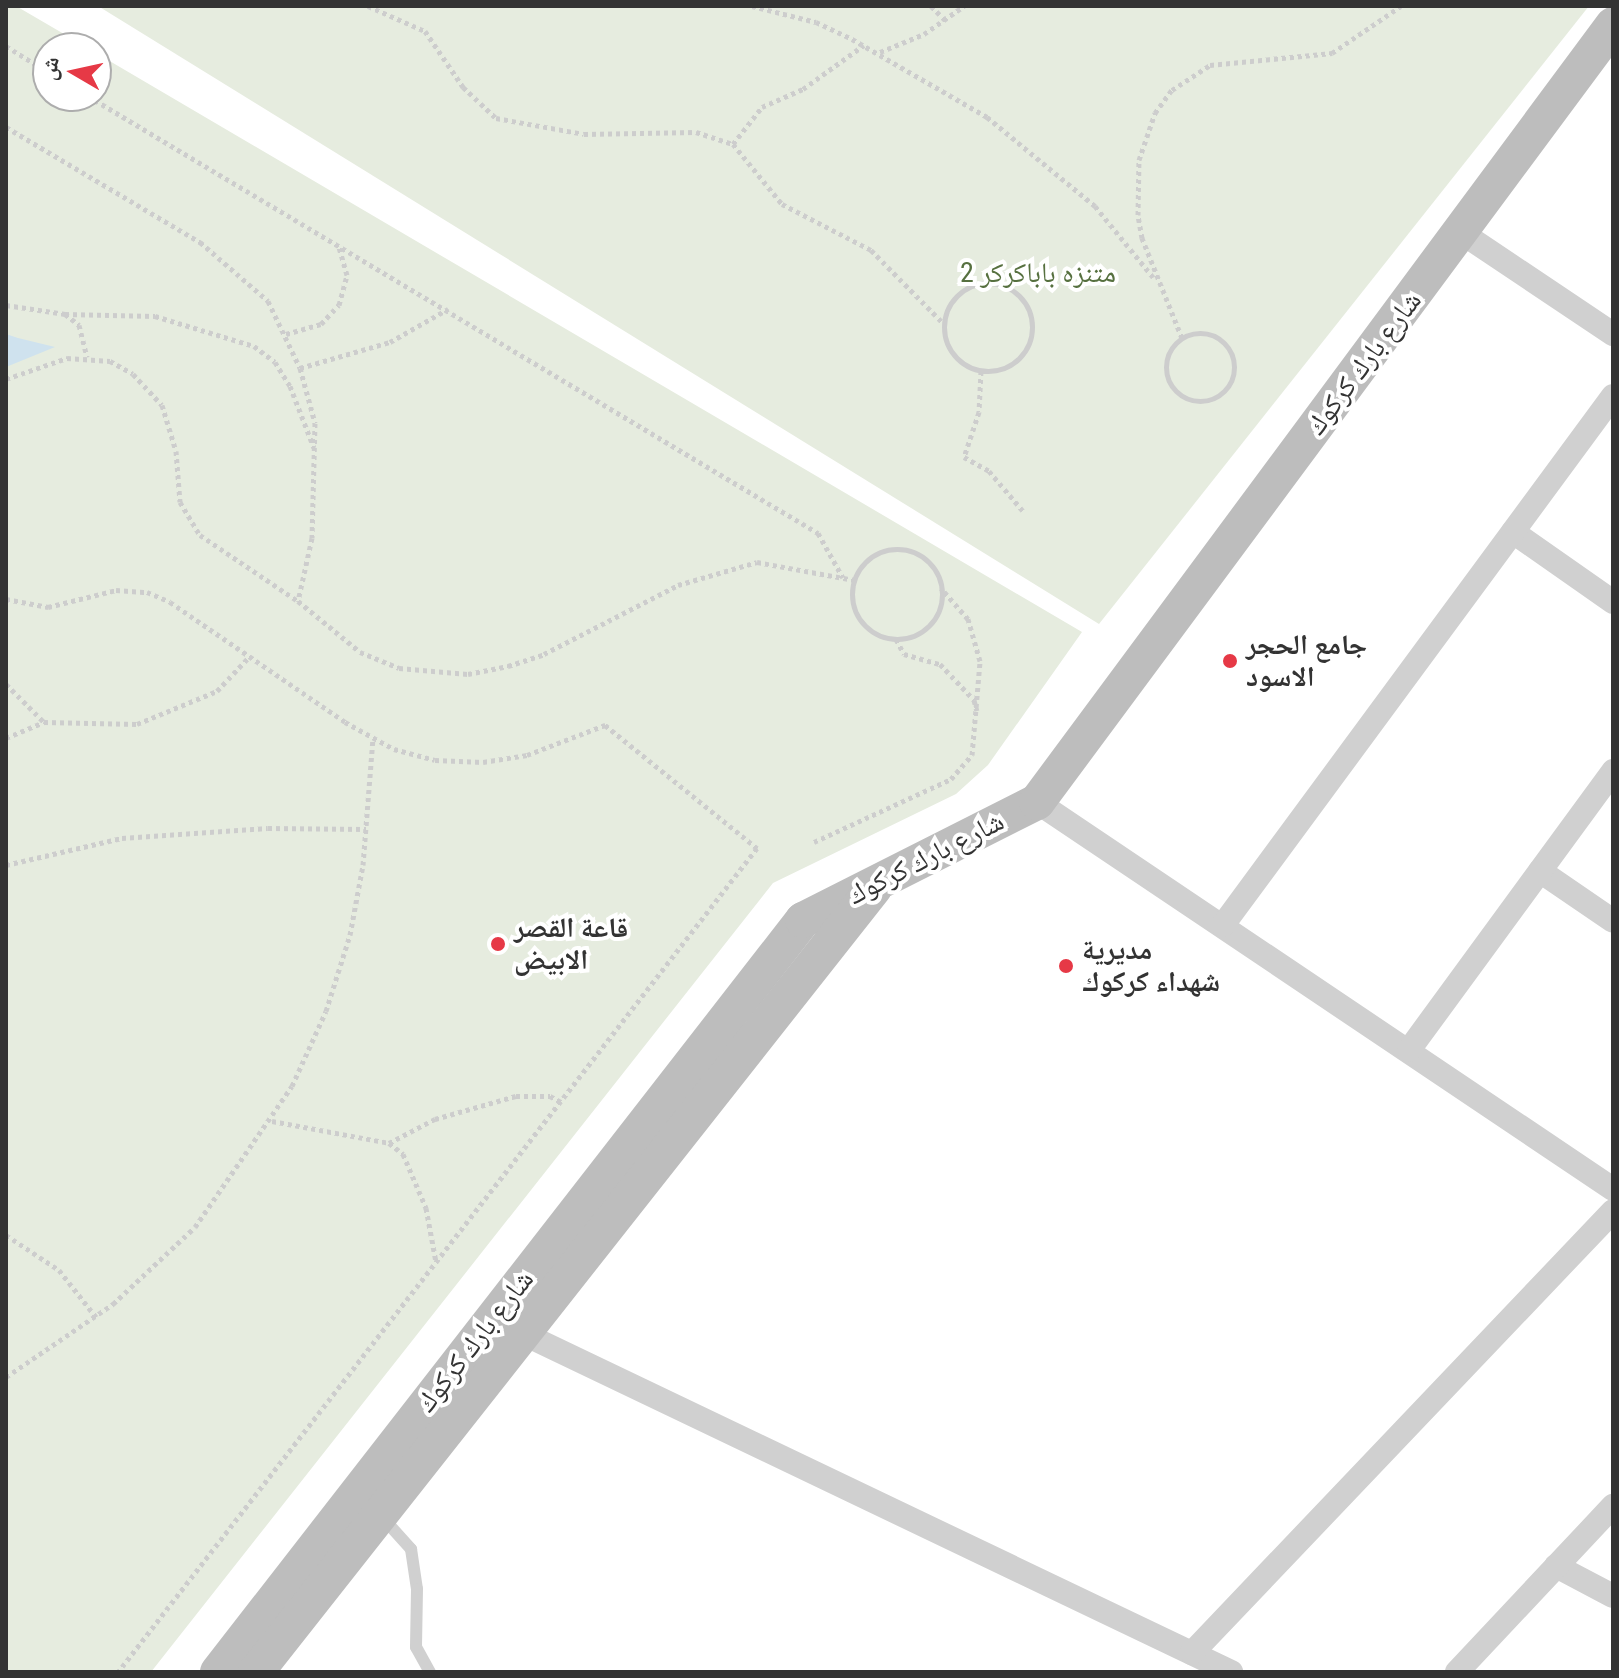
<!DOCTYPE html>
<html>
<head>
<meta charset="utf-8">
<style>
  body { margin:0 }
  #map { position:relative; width:1619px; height:1678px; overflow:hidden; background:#fff; font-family:"Roboto Condensed","Noto Naskh Arabic",sans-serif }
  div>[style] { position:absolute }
  .green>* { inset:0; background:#e6ecdf }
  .water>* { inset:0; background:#cfe2ee }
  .path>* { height:5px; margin-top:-2.5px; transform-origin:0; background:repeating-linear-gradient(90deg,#cdcdcd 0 4px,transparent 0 8px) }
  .path>.ring { margin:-2.5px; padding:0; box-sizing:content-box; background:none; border:5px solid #cdcdcd; border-radius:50% }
  .lane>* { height:12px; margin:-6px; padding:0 6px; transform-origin:6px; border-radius:6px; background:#d0d0d0 }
  .street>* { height:24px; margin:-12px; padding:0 12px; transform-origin:12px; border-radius:12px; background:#d0d0d0 }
  .secondary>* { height:36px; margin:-18px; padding:0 18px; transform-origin:18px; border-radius:18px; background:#bdbdbd }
  .dots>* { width:22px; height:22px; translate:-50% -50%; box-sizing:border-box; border:4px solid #fff; border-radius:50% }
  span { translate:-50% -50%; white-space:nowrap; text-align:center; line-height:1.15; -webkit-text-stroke:8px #fff; paint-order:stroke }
  .park-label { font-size:28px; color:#56703f }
  .street-label { font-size:28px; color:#333 }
  .poi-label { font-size:28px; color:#333; font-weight:700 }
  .left { translate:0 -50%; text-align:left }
  .frame { position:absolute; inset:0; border:8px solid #333; pointer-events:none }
  .north { position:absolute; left:32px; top:32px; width:80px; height:80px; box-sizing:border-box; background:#fff; border:2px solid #adadad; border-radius:50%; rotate:279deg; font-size:22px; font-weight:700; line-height:32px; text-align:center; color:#333 }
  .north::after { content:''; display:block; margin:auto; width:28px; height:36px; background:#e63946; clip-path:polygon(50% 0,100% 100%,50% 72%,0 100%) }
</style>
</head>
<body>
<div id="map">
  <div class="green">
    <div style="clip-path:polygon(6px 6px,16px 6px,88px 48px,48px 48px,48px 96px,96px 96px,96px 53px,1082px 632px,988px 765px,956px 794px,773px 883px,151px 1672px,6px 1672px)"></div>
    <div style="clip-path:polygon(98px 6px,1589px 6px,1099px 624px)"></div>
  </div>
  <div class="water">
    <div style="clip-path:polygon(6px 334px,18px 338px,55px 347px,6px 367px)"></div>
  </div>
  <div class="path">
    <div style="left:368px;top:6px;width:62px;rotate:23.7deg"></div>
    <div style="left:425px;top:31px;width:68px;rotate:55.8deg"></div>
    <div style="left:463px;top:87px;width:45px;rotate:43.2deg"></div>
    <div style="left:496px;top:118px;width:89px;rotate:10.3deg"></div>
    <div style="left:584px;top:134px;width:112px;rotate:-1deg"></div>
    <div style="left:696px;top:132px;width:39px;rotate:18deg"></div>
    <div style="left:733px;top:144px;width:77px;rotate:50.8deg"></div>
    <div style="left:782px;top:204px;width:100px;rotate:27.3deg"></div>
    <div style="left:871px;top:250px;width:104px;rotate:45.4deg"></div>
    <div style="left:752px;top:6px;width:66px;rotate:14deg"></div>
    <div style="left:816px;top:22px;width:40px;rotate:25deg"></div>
    <div style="left:852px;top:39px;width:156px;rotate:30deg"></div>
    <div style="left:987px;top:117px;width:140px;rotate:39.5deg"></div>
    <div style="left:1095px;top:206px;width:92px;rotate:50.8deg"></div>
    <div style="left:931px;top:6px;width:21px;rotate:45deg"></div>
    <div style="left:6px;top:46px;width:49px;rotate:31.8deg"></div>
    <div style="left:880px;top:52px;width:48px;rotate:-22.2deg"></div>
    <div style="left:924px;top:34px;width:49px;rotate:-35deg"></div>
    <div style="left:88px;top:96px;width:851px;rotate:30.91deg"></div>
    <div style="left:818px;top:533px;width:51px;rotate:60.9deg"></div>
    <div style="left:6px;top:127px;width:226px;rotate:30.7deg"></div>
    <div style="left:200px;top:242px;width:90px;rotate:40.9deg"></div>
    <div style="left:268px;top:301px;width:74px;rotate:64.5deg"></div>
    <div style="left:300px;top:368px;width:57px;rotate:74.7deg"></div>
    <div style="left:315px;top:423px;width:115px;rotate:91.5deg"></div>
    <div style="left:312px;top:538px;width:65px;rotate:102.5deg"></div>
    <div style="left:733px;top:144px;width:47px;rotate:-51.9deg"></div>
    <div style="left:762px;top:107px;width:45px;rotate:-23.7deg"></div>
    <div style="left:803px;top:89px;width:75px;rotate:-35.8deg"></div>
    <div class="ring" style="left:944px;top:283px;width:83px;height:83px"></div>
    <div style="left:6px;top:305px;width:60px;rotate:8.7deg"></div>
    <div style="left:65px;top:314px;width:18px;rotate:38deg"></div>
    <div style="left:79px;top:325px;width:33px;rotate:76deg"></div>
    <div style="left:65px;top:314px;width:90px;rotate:1.3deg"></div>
    <div style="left:155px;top:316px;width:103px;rotate:16.9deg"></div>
    <div style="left:254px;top:346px;width:26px;rotate:37deg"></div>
    <div style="left:275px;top:362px;width:28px;rotate:58deg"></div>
    <div style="left:290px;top:386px;width:66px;rotate:68.8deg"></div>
    <div class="ring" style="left:1166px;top:333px;width:63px;height:63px"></div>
    <div style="left:286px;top:334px;width:36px;rotate:-16deg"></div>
    <div style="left:321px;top:324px;width:26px;rotate:-47deg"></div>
    <div style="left:339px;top:305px;width:31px;rotate:-75deg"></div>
    <div style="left:347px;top:275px;width:32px;rotate:-106deg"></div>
    <div style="left:1182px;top:338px;width:108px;rotate:-111.8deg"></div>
    <div style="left:1142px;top:238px;width:23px;rotate:-100deg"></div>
    <div style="left:1138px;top:215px;width:55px;rotate:-89deg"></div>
    <div style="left:1139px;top:160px;width:50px;rotate:-71.2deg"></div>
    <div style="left:1155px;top:113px;width:29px;rotate:-54deg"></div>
    <div style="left:1172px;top:90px;width:45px;rotate:-33.3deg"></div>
    <div style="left:1210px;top:65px;width:123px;rotate:-5.6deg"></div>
    <div style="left:1332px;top:53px;width:83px;rotate:-34.3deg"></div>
    <div style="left:300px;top:368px;width:94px;rotate:-16.1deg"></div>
    <div style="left:390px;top:342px;width:67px;rotate:-29.6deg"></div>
    <div style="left:981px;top:371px;width:41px;rotate:92.8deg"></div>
    <div style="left:979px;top:412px;width:47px;rotate:108.4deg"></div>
    <div style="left:964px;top:457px;width:29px;rotate:29deg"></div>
    <div style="left:989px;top:471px;width:52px;rotate:49.6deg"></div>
    <div style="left:6px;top:379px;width:65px;rotate:-19deg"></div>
    <div style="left:67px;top:358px;width:43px;rotate:4deg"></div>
    <div style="left:110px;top:361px;width:26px;rotate:29deg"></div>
    <div style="left:133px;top:374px;width:42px;rotate:46.9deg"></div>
    <div style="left:162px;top:405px;width:48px;rotate:73.1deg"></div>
    <div style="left:176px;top:451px;width:51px;rotate:85.5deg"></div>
    <div style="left:180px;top:502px;width:39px;rotate:59deg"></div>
    <div style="left:200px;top:535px;width:118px;rotate:34deg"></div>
    <div style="left:298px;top:601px;width:80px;rotate:39.4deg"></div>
    <div style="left:360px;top:652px;width:42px;rotate:22.3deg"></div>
    <div style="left:399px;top:668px;width:69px;rotate:5deg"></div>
    <div style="left:468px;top:674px;width:41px;rotate:-11.3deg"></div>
    <div style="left:508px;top:666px;width:38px;rotate:-18deg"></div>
    <div style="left:544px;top:654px;width:151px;rotate:-27.2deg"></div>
    <div style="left:678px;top:585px;width:82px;rotate:-16.2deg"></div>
    <div style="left:757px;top:562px;width:99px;rotate:10.5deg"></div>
    <div class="ring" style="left:852px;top:549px;width:85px;height:85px"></div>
    <div style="left:6px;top:599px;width:43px;rotate:10.8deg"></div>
    <div style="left:48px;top:607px;width:70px;rotate:-14deg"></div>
    <div style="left:116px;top:590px;width:31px;rotate:4deg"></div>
    <div style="left:147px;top:592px;width:25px;rotate:23deg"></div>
    <div style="left:170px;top:602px;width:212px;rotate:34.4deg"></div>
    <div style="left:345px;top:722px;width:56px;rotate:28.9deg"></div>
    <div style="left:394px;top:749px;width:42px;rotate:15deg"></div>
    <div style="left:435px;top:760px;width:48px;rotate:2.4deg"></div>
    <div style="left:483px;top:762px;width:45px;rotate:-9deg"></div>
    <div style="left:527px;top:755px;width:84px;rotate:-21deg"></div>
    <div style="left:605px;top:725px;width:196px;rotate:39deg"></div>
    <div style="left:757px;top:848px;width:1043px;rotate:127.79deg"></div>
    <div style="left:896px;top:639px;width:17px;rotate:62deg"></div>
    <div style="left:904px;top:654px;width:37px;rotate:16deg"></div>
    <div style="left:940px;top:664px;width:50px;rotate:46.6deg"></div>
    <div style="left:974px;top:700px;width:11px;rotate:75deg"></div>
    <div style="left:6px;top:684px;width:54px;rotate:45deg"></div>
    <div style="left:44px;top:722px;width:93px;rotate:1.2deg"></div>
    <div style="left:137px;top:724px;width:87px;rotate:-22.4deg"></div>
    <div style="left:217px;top:691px;width:47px;rotate:-46.7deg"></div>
    <div style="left:6px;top:738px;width:41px;rotate:-22.8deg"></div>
    <div style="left:814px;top:842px;width:151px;rotate:-24.7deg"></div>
    <div style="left:951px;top:779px;width:32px;rotate:-49deg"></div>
    <div style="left:972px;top:755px;width:94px;rotate:-85.1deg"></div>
    <div style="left:980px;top:661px;width:44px;rotate:-105.9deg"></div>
    <div style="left:968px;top:619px;width:41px;rotate:-131.1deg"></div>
    <div style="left:6px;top:865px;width:119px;rotate:-13.1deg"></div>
    <div style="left:122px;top:838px;width:146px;rotate:-3.9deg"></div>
    <div style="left:268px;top:828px;width:98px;rotate:0.6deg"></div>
    <div style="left:272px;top:1121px;width:119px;rotate:10.6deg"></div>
    <div style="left:389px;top:1143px;width:18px;rotate:38deg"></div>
    <div style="left:403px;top:1154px;width:59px;rotate:66.9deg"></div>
    <div style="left:426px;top:1208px;width:55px;rotate:79.5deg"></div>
    <div style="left:389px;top:1143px;width:52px;rotate:-27.6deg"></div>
    <div style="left:435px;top:1119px;width:84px;rotate:-15.9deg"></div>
    <div style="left:516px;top:1096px;width:34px"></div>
    <div style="left:550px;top:1096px;width:13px;rotate:29deg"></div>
    <div style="left:6px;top:1235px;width:64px;rotate:33.4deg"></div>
    <div style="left:59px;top:1270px;width:60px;rotate:51.8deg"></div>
    <div style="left:6px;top:1377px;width:130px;rotate:-34.3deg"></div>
    <div style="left:113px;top:1304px;width:112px;rotate:-43.2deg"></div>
    <div style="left:195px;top:1227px;width:171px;rotate:-55.5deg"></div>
    <div style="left:292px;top:1086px;width:82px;rotate:-65.6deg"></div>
    <div style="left:326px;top:1011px;width:80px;rotate:-72.5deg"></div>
    <div style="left:350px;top:935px;width:71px;rotate:-79.5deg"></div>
    <div style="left:363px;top:865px;width:127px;rotate:-85.5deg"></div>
  </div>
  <div class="lane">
    <div style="left:383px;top:1518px;width:42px;rotate:47.9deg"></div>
    <div style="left:411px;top:1549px;width:40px;rotate:81.5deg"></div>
    <div style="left:417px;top:1589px;width:58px;rotate:91deg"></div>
    <div style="left:416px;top:1647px;width:29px;rotate:61deg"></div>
  </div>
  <div class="street">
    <div style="left:1462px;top:233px;width:182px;rotate:33.8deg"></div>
    <div style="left:1513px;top:532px;width:122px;rotate:35deg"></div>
    <div style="left:1037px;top:802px;width:694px;rotate:33.9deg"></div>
    <div style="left:1540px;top:871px;width:88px;rotate:34.4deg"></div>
    <div style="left:1223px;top:925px;width:657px;rotate:-53.6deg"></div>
    <div style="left:1409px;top:1050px;width:346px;rotate:-53.8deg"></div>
    <div style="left:524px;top:1334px;width:784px;rotate:25.55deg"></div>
    <div style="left:1556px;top:1566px;width:64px;rotate:27.8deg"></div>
    <div style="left:1192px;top:1653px;width:610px;rotate:-46.39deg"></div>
    <div style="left:1457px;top:1672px;width:228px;rotate:-46.8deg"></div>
  </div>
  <div class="secondary">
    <div style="left:218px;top:1672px;width:953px;rotate:-52.12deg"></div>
    <div style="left:803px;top:920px;width:262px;rotate:-26.8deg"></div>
    <div style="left:1037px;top:802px;width:967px;rotate:-53.45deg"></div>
    <div style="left:256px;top:1672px;width:998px;rotate:-51.75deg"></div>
  </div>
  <div class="dots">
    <div style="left:1230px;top:661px;background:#e63946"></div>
    <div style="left:498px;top:944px;background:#e63946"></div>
    <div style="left:1066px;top:966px;background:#e63946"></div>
  </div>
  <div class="park-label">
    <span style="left:1038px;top:273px">متنزه باباكركر 2</span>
  </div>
  <div class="street-label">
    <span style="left:1364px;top:363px;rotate:-53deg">شارع بارك كركوك</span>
    <span style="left:926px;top:858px;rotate:-27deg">شارع بارك كركوك</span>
    <span style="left:475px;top:1341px;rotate:-52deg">شارع بارك كركوك</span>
  </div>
  <div class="poi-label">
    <span class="left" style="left:1246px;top:661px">جامع الحجر<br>الاسود</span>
    <span class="left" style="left:514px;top:944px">قاعة القصر<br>الابيض</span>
    <span class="left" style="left:1082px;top:966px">مديرية<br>شهداء كركوك</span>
  </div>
  <div class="frame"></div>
  <div class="north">ش</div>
</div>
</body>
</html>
